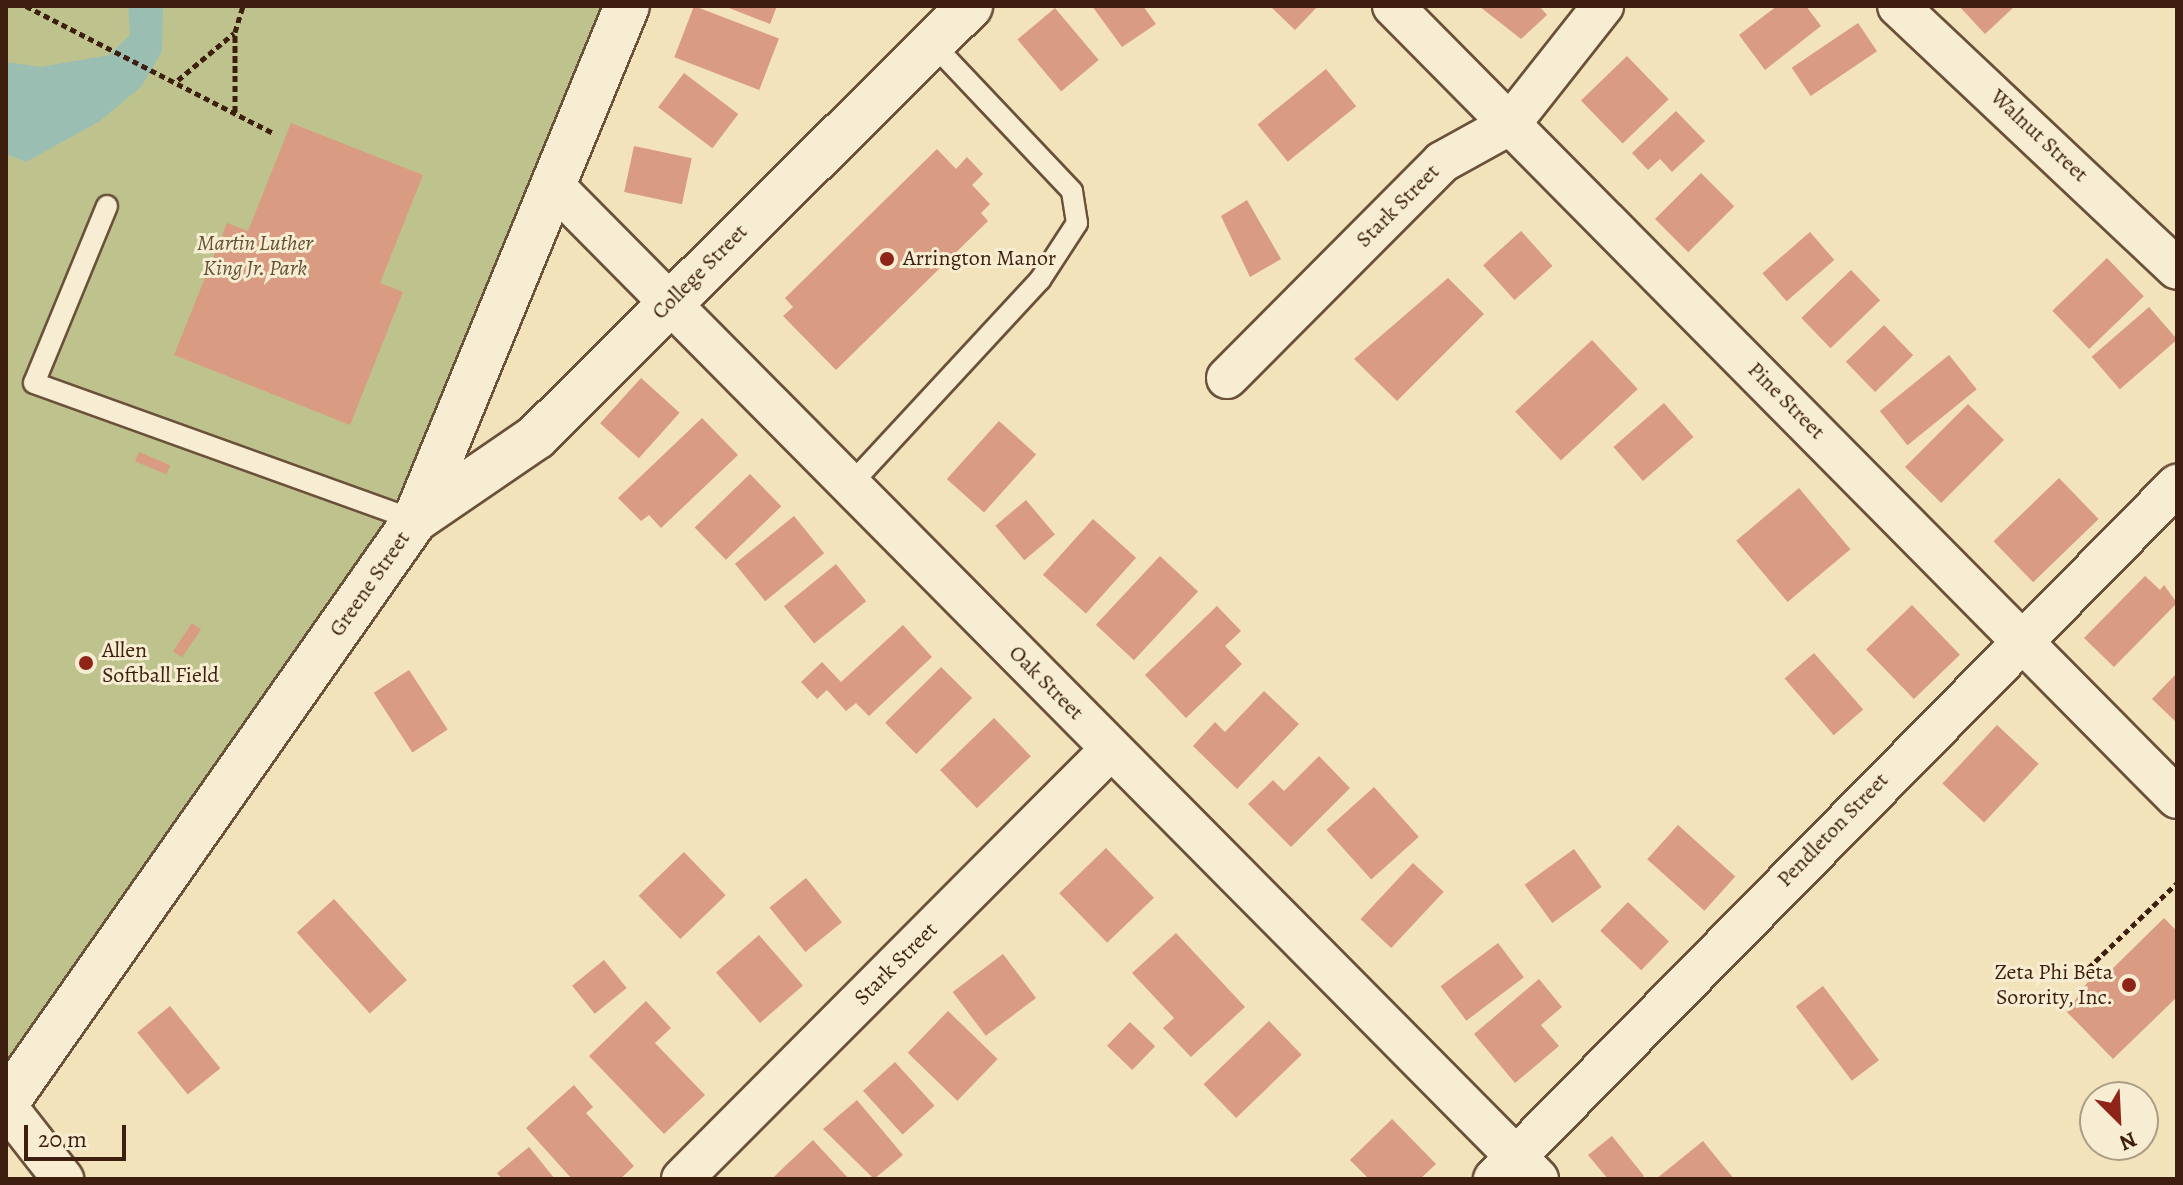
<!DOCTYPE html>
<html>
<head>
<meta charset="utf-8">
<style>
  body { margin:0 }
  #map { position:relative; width:2183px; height:1185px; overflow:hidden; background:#f3e3bb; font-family:Alegreya,serif }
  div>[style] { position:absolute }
  .green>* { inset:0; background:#bec38e }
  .water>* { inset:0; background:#9bbeb3 }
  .building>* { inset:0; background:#d99b81; transform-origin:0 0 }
  .path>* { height:5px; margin-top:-2.5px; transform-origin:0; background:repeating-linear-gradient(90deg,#3e1f0f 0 6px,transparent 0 10px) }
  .roads { filter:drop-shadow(2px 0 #6b503a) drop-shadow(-2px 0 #6b503a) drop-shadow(0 2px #6b503a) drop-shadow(0 -2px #6b503a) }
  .lane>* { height:20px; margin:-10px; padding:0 10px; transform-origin:10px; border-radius:10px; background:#f7edd3 }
  .street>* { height:40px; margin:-20px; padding:0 20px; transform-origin:20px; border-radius:20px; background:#f7edd3 }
  .secondary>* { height:44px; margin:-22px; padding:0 22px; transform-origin:22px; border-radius:22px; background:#f7edd3 }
  .dots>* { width:22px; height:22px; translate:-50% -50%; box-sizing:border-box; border:4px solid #f7edd3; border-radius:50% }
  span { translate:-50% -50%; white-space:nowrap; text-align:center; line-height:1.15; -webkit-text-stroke:6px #f7edd3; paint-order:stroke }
  .street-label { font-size:22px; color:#3e1f0f }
  .park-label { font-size:22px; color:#645035; font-style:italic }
  .poi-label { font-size:22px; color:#3e1f0f }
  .left { translate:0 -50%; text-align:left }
  .right { translate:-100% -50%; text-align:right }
  .frame { position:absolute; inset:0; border:8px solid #3e1f0f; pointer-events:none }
  .north { position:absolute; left:2079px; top:1081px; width:80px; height:80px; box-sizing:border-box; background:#f7edd3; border:2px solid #ad9b85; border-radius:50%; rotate:156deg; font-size:22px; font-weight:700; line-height:32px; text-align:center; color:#3e1f0f }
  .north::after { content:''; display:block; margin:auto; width:28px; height:36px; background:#8f2418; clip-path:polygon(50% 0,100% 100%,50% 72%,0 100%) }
  .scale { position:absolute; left:24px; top:1125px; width:102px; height:36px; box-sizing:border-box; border:4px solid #3e1f0f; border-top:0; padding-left:10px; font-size:24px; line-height:28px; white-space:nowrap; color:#3e1f0f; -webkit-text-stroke:6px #f7edd3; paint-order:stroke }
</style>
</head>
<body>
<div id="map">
  <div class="green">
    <div style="clip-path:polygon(6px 6px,627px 6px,415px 520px,6px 1103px)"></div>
  </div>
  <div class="water">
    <div style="clip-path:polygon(128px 6px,163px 7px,162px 51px,142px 86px,100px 121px,26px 162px,6px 154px,6px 62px,41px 67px,109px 55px,130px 35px)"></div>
  </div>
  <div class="building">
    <div style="left:694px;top:6px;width:91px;height:55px;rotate:21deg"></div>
    <div style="clip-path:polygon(724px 6px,777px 6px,770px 24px)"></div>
    <div style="clip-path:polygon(1092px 6px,1143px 6px,1156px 24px,1122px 47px)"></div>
    <div style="clip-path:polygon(1270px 6px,1318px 6px,1295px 30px)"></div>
    <div style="clip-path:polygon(1479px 6px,1539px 6px,1547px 15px,1521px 39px)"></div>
    <div style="clip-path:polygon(1777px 6px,1806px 6px,1821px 26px,1765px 70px,1739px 35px)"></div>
    <div style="clip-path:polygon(1959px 6px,2015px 6px,1985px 34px)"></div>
    <div style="left:1055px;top:8px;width:68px;height:49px;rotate:50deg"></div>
    <div style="left:1858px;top:23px;width:34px;height:80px;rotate:56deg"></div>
    <div style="left:1627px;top:56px;width:60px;height:64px;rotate:46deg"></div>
    <div style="left:1326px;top:69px;width:48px;height:88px;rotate:51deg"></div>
    <div style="left:684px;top:73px;width:68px;height:43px;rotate:37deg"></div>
    <div style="clip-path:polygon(1676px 111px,1705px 141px,1672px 172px,1660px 159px,1648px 170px,1632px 153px)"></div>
    <div style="clip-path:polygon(291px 123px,423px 175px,380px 283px,403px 292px,350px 425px,174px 355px,227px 223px,248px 231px)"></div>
    <div style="left:634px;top:146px;width:59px;height:47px;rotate:12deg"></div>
    <div style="clip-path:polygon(937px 149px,956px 169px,967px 157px,983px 174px,972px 185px,990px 204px,981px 213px,988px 221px,836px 370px,783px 316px,793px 307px,785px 298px)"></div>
    <div style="left:1701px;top:173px;width:47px;height:65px;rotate:45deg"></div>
    <div style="clip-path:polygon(1247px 200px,1281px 259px,1250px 277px,1221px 216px)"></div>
    <div style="left:1521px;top:231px;width:47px;height:51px;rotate:48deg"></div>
    <div style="left:1810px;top:232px;width:37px;height:63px;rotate:49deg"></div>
    <div style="left:2107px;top:258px;width:53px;height:76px;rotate:46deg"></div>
    <div style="left:1851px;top:270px;width:42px;height:69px;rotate:46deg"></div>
    <div style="clip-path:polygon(1448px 278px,1484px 314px,1397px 401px,1354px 359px)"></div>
    <div style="left:2149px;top:307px;width:43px;height:76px;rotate:49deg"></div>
    <div style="left:1884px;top:325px;width:42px;height:53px;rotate:46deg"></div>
    <div style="left:1592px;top:340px;width:67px;height:105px;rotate:47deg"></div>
    <div style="left:1949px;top:355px;width:44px;height:89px;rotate:51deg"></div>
    <div style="left:641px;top:378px;width:52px;height:61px;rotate:42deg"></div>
    <div style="left:1664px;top:403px;width:45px;height:67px;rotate:49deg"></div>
    <div style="left:1968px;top:404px;width:51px;height:89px;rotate:45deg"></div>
    <div style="clip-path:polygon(702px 418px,738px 455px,661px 528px,649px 515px,641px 521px,618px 498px)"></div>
    <div style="left:999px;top:421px;width:50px;height:78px;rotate:42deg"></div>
    <div style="left:139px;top:452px;width:34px;height:10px;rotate:23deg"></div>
    <div style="left:750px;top:474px;width:45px;height:77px;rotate:46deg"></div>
    <div style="left:2059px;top:478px;width:57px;height:91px;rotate:46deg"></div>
    <div style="left:1799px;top:488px;width:80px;height:82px;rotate:50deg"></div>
    <div style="left:1026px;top:500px;width:45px;height:40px;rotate:50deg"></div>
    <div style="left:794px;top:516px;width:48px;height:76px;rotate:51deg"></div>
    <div style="left:1093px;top:519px;width:58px;height:75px;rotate:42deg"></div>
    <div style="left:1160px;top:556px;width:52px;height:94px;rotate:43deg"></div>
    <div style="left:836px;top:564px;width:48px;height:67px;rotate:51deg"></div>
    <div style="clip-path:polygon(2145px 576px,2160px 590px,2164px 585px,2177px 603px,2114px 667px,2084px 638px)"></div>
    <div style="left:1912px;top:605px;width:69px;height:64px;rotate:46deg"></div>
    <div style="clip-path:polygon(1217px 606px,1241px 631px,1225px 646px,1242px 664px,1186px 718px,1145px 675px)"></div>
    <div style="left:192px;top:623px;width:11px;height:34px;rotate:34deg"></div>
    <div style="clip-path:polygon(903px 625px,932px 657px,869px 716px,856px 703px,846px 711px,827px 690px,817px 699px,801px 682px,822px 662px,841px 682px)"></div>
    <div style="left:1814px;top:653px;width:75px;height:39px;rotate:49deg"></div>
    <div style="left:941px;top:667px;width:44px;height:79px;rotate:45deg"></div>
    <div style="left:409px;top:670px;width:71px;height:42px;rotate:57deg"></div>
    <div style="clip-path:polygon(2177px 673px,2177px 723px,2152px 699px)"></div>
    <div style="clip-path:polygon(1264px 691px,1299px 724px,1237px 789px,1193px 746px,1215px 722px,1225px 732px)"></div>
    <div style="left:994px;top:718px;width:53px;height:75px;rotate:46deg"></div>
    <div style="left:1997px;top:725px;width:57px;height:80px;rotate:43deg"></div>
    <div style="clip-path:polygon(1319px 756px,1350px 788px,1291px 847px,1248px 804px,1273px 780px,1284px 791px)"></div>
    <div style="left:1374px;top:787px;width:67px;height:64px;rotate:48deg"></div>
    <div style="left:1678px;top:825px;width:77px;height:46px;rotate:42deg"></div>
    <div style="left:1106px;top:848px;width:69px;height:65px;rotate:46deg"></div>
    <div style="left:1574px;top:849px;width:47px;height:61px;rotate:54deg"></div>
    <div style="left:684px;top:852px;width:60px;height:63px;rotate:46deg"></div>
    <div style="left:1413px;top:863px;width:42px;height:77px;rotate:43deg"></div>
    <div style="left:806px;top:878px;width:57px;height:47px;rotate:51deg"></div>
    <div style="left:334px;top:899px;width:109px;height:50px;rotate:48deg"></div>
    <div style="left:1628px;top:902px;width:57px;height:40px;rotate:44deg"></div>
    <div style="clip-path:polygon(2164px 918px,2177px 931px,2177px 997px,2113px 1059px,2067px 1012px,2094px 973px,2101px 980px)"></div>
    <div style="clip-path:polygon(1176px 933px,1245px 1007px,1191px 1057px,1163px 1028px,1174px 1018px,1132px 973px)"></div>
    <div style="left:759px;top:935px;width:67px;height:57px;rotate:49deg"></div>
    <div style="left:1498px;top:943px;width:43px;height:72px;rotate:53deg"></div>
    <div style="left:1003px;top:954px;width:55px;height:63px;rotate:53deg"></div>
    <div style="left:604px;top:960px;width:36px;height:41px;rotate:51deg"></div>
    <div style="clip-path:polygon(1539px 979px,1562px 1007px,1541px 1025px,1559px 1046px,1515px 1083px,1474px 1034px)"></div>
    <div style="left:1823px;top:986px;width:93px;height:34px;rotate:53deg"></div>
    <div style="clip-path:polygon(646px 1001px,671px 1028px,655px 1043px,705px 1095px,664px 1134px,589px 1056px)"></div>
    <div style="left:170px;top:1006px;width:80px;height:42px;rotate:51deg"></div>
    <div style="left:948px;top:1011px;width:69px;height:58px;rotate:44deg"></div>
    <div style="left:1269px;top:1021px;width:47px;height:91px;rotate:46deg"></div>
    <div style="left:1130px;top:1022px;width:35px;height:33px;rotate:44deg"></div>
    <div style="left:895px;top:1062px;width:59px;height:43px;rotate:48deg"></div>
    <div style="clip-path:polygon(574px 1085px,593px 1107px,586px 1113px,634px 1166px,620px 1179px,572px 1179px,526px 1128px)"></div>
    <div style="clip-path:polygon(857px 1100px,903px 1155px,874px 1179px,823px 1129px)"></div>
    <div style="clip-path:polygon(1392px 1119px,1436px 1164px,1420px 1179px,1369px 1179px,1350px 1160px)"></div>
    <div style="clip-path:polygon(1612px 1136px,1644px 1176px,1640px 1179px,1608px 1179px,1588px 1155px)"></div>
    <div style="clip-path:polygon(813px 1140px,849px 1179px,772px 1179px,783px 1168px)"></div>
    <div style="clip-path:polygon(1703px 1141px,1734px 1179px,1656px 1179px)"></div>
    <div style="clip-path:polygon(529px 1147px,555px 1179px,502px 1179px,497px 1173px)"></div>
  </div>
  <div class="path">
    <div style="left:26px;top:6px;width:278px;rotate:27.2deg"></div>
    <div style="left:178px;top:80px;width:73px;rotate:-40deg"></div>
    <div style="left:235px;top:112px;width:80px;rotate:-90deg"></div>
    <div style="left:235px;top:32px;width:27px;rotate:-73deg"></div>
    <div style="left:2081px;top:975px;width:133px;rotate:-43.8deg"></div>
  </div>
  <div class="roads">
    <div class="lane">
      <div style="left:107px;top:206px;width:191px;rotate:112.4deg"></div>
      <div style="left:34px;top:383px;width:405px;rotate:19.8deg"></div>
      <div style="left:850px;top:485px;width:280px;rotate:-47.2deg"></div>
      <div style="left:1040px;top:280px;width:68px;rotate:-57deg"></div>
      <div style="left:1077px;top:223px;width:32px;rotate:-99deg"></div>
      <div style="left:1072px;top:191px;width:204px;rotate:-133.4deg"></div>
    </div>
    <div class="street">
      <div style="left:1393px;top:6px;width:1114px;rotate:45.29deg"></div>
      <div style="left:1898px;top:6px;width:383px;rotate:43.3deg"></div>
      <div style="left:554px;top:186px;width:1398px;rotate:45.26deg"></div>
      <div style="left:1227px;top:378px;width:305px;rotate:-45.1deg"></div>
      <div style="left:1442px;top:162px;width:77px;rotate:-28.9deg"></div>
      <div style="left:1509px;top:125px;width:152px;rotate:-51.7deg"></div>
      <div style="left:6px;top:1106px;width:93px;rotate:52deg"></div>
      <div style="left:682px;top:1179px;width:607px;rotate:-45.07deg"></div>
      <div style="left:1494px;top:1179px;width:974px;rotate:-45.46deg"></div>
    </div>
    <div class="secondary">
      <div style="left:415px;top:520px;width:147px;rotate:-34.4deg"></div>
      <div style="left:536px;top:437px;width:612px;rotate:-44.8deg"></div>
      <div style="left:6px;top:1103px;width:712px;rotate:-54.95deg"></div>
      <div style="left:415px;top:520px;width:556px;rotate:-67.59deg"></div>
    </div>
  </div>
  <div class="dots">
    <div style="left:887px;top:259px;background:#8f2418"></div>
    <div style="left:86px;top:663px;background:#8f2418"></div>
    <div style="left:2129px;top:985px;background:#8f2418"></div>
  </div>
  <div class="street-label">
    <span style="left:2039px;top:136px;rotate:43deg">Walnut Street</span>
    <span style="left:1398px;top:206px;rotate:-45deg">Stark Street</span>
    <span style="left:700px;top:272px;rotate:-45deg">College Street</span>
    <span style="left:1786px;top:401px;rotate:45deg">Pine Street</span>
    <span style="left:370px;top:584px;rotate:-55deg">Greene Street</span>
    <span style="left:1046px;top:683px;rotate:45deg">Oak Street</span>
    <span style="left:1833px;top:830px;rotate:-46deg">Pendleton Street</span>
    <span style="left:896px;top:964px;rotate:-45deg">Stark Street</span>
  </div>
  <div class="park-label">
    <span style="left:255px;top:256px">Martin Luther<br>King Jr. Park</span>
  </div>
  <div class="poi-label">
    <span class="left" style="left:903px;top:259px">Arrington Manor</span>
    <span class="left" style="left:102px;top:663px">Allen<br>Softball Field</span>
    <span class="right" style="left:2113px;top:985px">Zeta Phi Beta<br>Sorority, Inc.</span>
  </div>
  <div class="frame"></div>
  <div class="north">N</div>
  <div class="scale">20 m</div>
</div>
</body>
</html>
